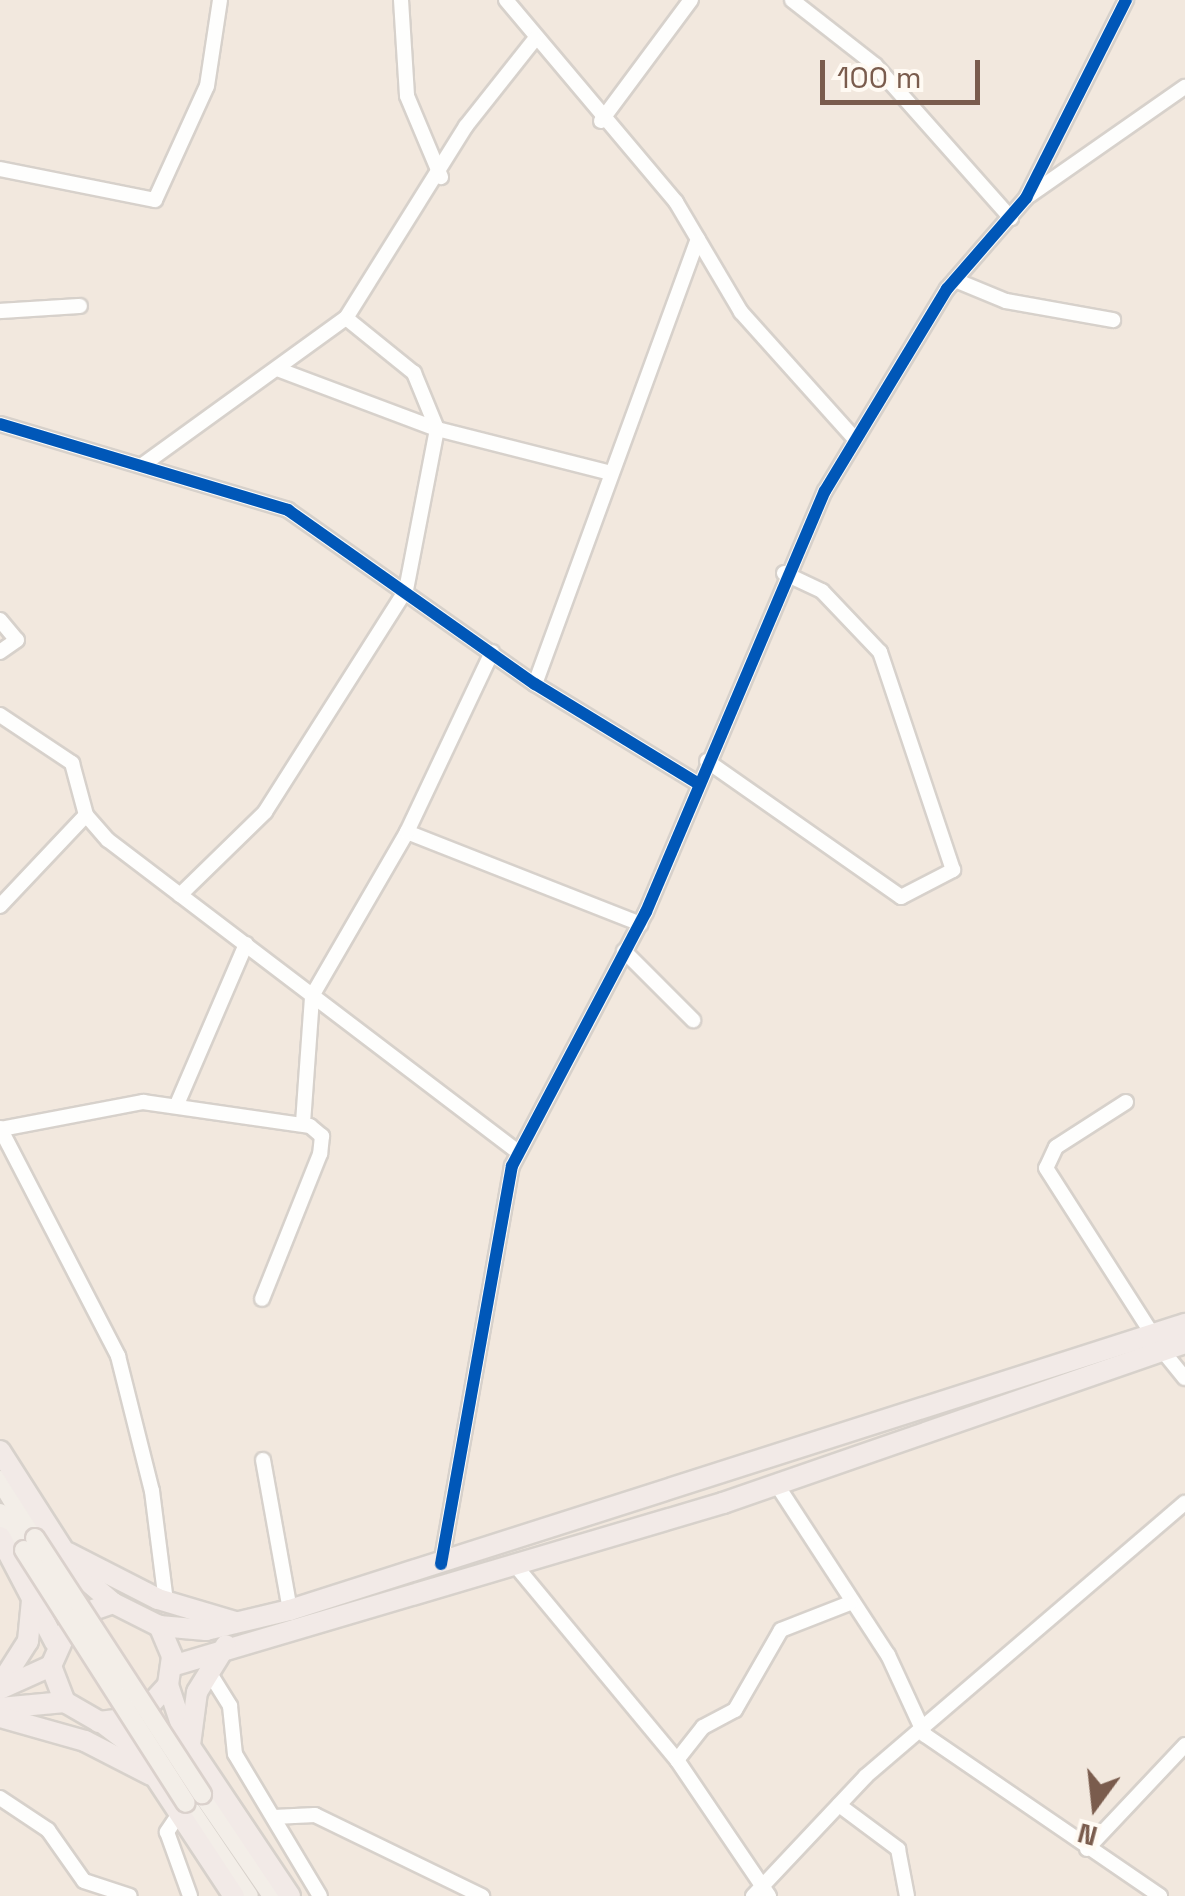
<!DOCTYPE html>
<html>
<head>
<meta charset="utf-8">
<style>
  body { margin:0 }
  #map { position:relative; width:1185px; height:1896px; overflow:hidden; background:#f9f5f0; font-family:"Space Grotesk",sans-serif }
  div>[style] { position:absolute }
  .residential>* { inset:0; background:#f2e8de; transform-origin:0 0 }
  .roads { filter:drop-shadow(2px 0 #d7d1cb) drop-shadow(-2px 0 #d7d1cb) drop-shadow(0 2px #d7d1cb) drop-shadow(0 -2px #d7d1cb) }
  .minor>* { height:14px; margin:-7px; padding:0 7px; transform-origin:7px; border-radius:7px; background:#fefefd }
  .major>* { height:18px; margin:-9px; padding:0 9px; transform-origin:9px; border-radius:9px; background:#f3eee8 }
  .highway>* { height:20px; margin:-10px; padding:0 10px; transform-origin:10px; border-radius:10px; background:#f2eae7 }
  .bridges { filter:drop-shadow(2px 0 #dad1cc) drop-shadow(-2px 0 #dad1cc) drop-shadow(0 2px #dad1cc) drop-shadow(0 -2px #dad1cc) }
  .major-bridge>* { height:18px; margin:-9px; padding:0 9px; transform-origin:9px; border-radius:9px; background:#f3eee8 }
  .cycleway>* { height:12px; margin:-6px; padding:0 6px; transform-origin:6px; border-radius:6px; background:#0057b8 }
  span { translate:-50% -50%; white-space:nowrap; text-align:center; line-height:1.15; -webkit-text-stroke:8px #fffaf3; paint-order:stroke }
  .north { position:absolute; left:1045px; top:1756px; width:100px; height:100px; -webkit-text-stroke:8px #fffaf3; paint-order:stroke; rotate:195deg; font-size:28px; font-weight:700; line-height:40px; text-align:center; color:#7a5c4d }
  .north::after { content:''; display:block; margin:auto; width:35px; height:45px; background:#7a5c4d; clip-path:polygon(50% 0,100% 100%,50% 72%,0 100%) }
  .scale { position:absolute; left:820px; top:60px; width:160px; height:45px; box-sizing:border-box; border:5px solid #7a5c4d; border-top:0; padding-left:12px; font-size:30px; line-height:35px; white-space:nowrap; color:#7a5c4d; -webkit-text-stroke:8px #fffaf3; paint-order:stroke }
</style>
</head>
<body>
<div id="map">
  <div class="residential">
    <div style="left:0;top:0;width:1185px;height:1896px"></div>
  </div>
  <div class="roads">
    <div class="minor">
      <div style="left:401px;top:0;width:96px;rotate:86.4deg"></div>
      <div style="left:407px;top:96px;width:88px;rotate:67.2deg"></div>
      <div style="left:506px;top:0;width:264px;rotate:49.9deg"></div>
      <div style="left:676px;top:202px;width:128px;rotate:59.4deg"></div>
      <div style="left:741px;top:312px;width:171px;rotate:48.1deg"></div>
      <div style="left:792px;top:0;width:105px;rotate:38.1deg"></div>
      <div style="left:875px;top:65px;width:205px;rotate:48.4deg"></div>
      <div style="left:601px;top:121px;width:151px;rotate:-53.4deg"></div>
      <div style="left:0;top:169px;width:158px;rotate:11.3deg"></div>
      <div style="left:155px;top:200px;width:125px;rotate:-65.5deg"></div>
      <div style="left:207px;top:86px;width:87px;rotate:-81.4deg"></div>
      <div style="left:1030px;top:195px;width:189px;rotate:-34.9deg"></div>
      <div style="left:955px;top:280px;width:55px;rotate:22.4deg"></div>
      <div style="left:1006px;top:301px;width:109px;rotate:10.1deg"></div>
      <div style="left:0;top:311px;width:80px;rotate:-3.6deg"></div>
      <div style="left:277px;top:369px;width:171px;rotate:20.6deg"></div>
      <div style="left:437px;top:429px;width:179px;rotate:14.2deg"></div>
      <div style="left:0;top:424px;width:301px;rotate:16.6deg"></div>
      <div style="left:288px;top:510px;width:302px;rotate:35.2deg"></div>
      <div style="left:535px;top:684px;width:190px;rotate:31.4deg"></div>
      <div style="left:144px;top:464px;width:249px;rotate:-35.9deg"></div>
      <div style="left:346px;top:318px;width:226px;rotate:-58deg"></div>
      <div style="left:466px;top:126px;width:111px;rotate:-51.6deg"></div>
      <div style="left:0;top:620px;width:26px;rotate:50deg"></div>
      <div style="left:17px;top:640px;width:21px;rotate:145deg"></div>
      <div style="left:535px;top:684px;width:474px;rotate:-69.9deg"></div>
      <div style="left:0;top:715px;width:87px;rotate:33.7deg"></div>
      <div style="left:72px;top:763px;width:54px;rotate:74.9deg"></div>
      <div style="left:86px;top:815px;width:33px;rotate:49deg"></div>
      <div style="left:108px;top:840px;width:515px;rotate:37.27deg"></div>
      <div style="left:707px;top:761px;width:237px;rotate:35deg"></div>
      <div style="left:901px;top:897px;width:59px;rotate:-27.4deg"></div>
      <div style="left:953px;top:870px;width:230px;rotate:-108.5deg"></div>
      <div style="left:880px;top:652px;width:84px;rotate:-133.6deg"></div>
      <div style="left:822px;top:591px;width:42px;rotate:-154.7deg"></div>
      <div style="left:407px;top:832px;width:251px;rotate:21.5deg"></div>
      <div style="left:180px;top:895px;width:119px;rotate:-44.3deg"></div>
      <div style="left:265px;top:812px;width:263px;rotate:-57.6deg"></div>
      <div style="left:406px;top:590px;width:164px;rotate:-79.1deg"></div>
      <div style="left:437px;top:429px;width:61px;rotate:-112.3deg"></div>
      <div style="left:414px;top:373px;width:87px;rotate:-141deg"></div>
      <div style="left:0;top:906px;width:125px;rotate:-46.6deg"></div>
      <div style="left:624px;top:951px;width:98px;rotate:45deg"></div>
      <div style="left:178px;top:1102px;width:172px;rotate:-66.7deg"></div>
      <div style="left:1126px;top:1102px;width:83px;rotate:147.3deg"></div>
      <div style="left:1056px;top:1147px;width:23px;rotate:115deg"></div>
      <div style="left:1046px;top:1168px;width:198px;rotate:57.4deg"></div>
      <div style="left:303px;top:1123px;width:127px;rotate:-85.9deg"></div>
      <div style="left:312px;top:996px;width:190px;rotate:-59.9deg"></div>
      <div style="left:407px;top:832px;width:199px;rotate:-64.7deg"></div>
      <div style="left:0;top:1128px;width:257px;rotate:62.6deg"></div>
      <div style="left:118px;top:1356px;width:139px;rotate:75.9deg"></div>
      <div style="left:152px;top:1491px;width:112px;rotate:82.8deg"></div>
      <div style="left:1px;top:1129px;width:145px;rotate:-10.8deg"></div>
      <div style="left:143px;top:1102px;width:169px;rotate:8.2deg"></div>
      <div style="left:310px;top:1126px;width:16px;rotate:40deg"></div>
      <div style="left:322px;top:1136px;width:18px;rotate:96deg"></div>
      <div style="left:320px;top:1154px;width:156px;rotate:111.8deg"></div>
      <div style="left:1162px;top:1350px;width:36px;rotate:51deg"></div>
      <div style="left:263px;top:1460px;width:152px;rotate:79.8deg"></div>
      <div style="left:777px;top:1485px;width:203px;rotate:56.9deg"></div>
      <div style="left:888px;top:1655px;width:88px;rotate:65.2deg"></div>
      <div style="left:925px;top:1735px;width:285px;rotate:34.4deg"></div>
      <div style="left:441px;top:1564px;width:404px;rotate:-79.9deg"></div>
      <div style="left:512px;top:1166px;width:287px;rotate:-62.2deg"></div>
      <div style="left:646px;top:912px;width:457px;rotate:-67deg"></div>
      <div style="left:825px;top:491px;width:236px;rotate:-58.9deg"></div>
      <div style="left:947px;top:289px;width:121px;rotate:-49deg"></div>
      <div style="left:1026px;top:198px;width:222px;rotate:-63.2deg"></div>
      <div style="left:515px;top:1565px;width:254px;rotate:50.3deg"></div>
      <div style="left:677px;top:1760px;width:164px;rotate:55.9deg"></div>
      <div style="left:209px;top:1672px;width:40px;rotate:58deg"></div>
      <div style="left:230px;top:1706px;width:48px;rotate:84.1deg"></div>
      <div style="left:235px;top:1754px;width:165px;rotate:59.1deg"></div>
      <div style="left:677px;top:1760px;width:42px;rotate:-51.8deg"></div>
      <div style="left:703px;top:1727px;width:36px;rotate:-28deg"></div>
      <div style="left:735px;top:1710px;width:92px;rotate:-60.1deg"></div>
      <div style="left:781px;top:1630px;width:74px;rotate:-21.4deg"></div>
      <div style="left:0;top:1798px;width:58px;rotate:33.7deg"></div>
      <div style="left:48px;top:1830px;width:62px;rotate:54.8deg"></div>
      <div style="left:84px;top:1881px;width:48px;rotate:18.1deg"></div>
      <div style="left:839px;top:1805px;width:74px;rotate:36.7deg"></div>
      <div style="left:898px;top:1849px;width:48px;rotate:79.2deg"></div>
      <div style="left:179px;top:1814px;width:22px;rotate:124deg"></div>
      <div style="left:167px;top:1832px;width:68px;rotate:70.2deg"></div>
      <div style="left:274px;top:1817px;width:41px;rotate:-2.8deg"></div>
      <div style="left:315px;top:1815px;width:186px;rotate:25.9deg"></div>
      <div style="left:1087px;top:1849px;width:143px;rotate:-46.7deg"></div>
      <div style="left:753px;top:1896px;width:165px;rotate:-46.7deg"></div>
      <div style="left:866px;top:1776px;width:420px;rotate:-40.6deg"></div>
    </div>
    <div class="major">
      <div style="left:0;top:1480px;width:68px;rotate:58.9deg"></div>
      <div style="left:0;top:1513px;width:44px;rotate:57deg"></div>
      <div style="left:202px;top:1794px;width:124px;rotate:55.5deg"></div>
      <div style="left:186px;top:1803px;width:112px;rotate:55.9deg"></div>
    </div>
    <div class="highway">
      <div style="left:0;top:1451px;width:145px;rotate:57.4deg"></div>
      <div style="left:78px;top:1573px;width:46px;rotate:40.6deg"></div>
      <div style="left:0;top:1537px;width:119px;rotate:62.4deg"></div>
      <div style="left:68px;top:1553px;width:101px;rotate:27.1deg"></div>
      <div style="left:158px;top:1599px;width:80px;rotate:16.6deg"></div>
      <div style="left:159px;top:1626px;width:47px;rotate:4.9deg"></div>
      <div style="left:206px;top:1630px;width:86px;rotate:-13.4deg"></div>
      <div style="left:290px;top:1610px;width:940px;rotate:-17.72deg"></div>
      <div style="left:172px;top:1666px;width:575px;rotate:-16.48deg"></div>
      <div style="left:723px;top:1503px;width:489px;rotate:-19.1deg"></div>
      <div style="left:0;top:1685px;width:52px;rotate:-57.5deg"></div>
      <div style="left:28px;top:1641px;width:51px;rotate:-84.4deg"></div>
      <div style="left:168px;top:1685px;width:60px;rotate:71.6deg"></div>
      <div style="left:187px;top:1742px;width:185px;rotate:56.2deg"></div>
      <div style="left:0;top:1689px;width:56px;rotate:-24.3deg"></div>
      <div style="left:0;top:1708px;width:65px;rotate:-5.3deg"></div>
      <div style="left:65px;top:1702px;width:39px;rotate:30deg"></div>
      <div style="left:99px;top:1722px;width:40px;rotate:-7.1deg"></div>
      <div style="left:139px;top:1717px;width:43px;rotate:-47.8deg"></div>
      <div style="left:168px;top:1685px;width:29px;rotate:-82deg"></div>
      <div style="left:172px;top:1656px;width:33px;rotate:-113deg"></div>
      <div style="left:159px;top:1626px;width:51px;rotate:-153.4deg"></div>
      <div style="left:113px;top:1603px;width:42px;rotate:160.7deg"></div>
      <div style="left:73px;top:1617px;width:54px;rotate:114.2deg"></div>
      <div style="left:51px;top:1666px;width:39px;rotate:69deg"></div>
      <div style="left:0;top:1717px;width:88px;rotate:15.8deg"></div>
      <div style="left:85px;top:1741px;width:74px;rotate:27.3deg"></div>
      <div style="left:104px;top:1724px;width:41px;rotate:37.1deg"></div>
      <div style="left:137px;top:1749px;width:176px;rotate:56.6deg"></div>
      <div style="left:190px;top:1745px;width:53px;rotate:-82.5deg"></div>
      <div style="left:197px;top:1692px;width:55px;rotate:-58.3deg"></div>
    </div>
  </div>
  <div class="bridges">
    <div class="major-bridge">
      <div style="left:35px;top:1538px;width:306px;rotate:56.9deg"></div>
      <div style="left:24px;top:1550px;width:300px;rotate:57.4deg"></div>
    </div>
  </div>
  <div class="cycleway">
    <div style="left:0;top:424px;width:301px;rotate:16.6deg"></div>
    <div style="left:288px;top:510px;width:302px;rotate:35.2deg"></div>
    <div style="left:535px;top:684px;width:190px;rotate:31.4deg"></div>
    <div style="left:441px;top:1564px;width:404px;rotate:-79.9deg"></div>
    <div style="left:512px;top:1166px;width:287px;rotate:-62.2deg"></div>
    <div style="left:646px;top:912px;width:457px;rotate:-67deg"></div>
    <div style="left:825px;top:491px;width:236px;rotate:-58.9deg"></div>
    <div style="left:947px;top:289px;width:121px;rotate:-49deg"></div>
    <div style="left:1026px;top:198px;width:222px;rotate:-63.2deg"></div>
  </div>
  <div class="north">N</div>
  <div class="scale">100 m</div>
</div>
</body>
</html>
